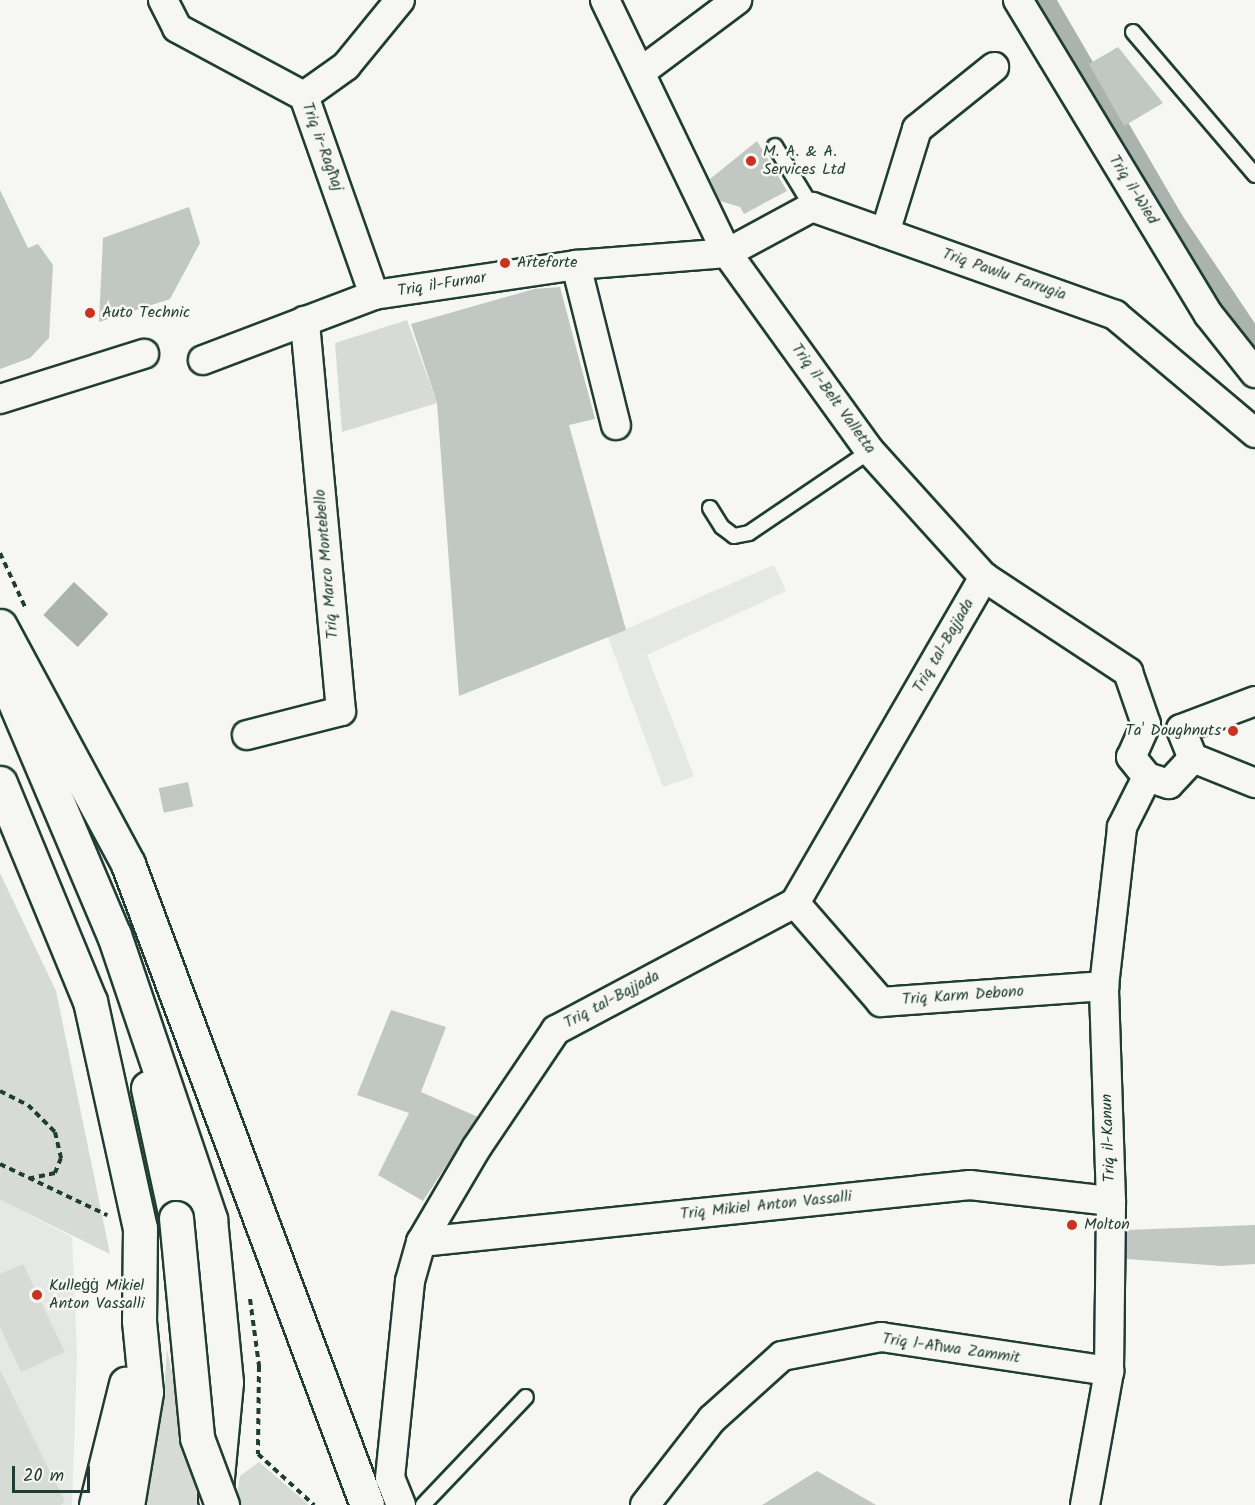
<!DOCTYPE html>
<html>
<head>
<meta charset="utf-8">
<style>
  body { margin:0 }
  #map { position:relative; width:1255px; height:1505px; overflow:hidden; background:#f6f6f2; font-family:Kalam,sans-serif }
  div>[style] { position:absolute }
  .built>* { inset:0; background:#e6e8e4 }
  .green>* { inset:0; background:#d6dbd6 }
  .water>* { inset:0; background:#aab3ae; transform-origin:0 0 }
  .canal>* { height:27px; margin:-13.5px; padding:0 13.5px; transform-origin:13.5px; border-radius:13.5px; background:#aab3ae }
  .building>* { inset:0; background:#c1c8c3; transform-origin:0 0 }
  .path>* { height:4px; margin-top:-2px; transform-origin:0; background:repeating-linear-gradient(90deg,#1f3d34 0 6px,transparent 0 10.5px) }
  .roads { filter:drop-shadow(2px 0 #1f3d34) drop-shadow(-2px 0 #1f3d34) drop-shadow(0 2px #1f3d34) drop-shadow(0 -2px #1f3d34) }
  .lane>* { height:14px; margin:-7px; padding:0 7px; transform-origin:7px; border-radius:7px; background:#f6f6f2 }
  .street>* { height:28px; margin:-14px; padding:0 14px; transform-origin:14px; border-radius:14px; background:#f6f6f2 }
  .highway>* { height:33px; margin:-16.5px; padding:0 16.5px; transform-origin:16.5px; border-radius:16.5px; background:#f6f6f2 }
  .bridges { filter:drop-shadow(2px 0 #1f3d34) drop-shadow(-2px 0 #1f3d34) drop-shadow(0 2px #1f3d34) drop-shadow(0 -2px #1f3d34) }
  .highway-bridge>* { height:33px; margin:-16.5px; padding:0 16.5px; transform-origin:16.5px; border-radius:16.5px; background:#f6f6f2 }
  .dots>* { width:16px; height:16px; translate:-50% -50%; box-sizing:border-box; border:3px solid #f6f6f2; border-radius:50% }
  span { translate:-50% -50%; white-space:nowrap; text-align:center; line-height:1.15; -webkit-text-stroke:5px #f6f6f2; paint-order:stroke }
  .street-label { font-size:16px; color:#1f3d34 }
  .poi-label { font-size:16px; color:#1f3d34 }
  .left { translate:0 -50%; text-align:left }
  .right { translate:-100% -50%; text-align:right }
  .scale { position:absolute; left:12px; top:1466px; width:78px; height:27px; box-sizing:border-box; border:3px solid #1f3d34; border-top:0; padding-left:8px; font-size:18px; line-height:21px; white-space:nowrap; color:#1f3d34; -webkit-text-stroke:4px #f6f6f2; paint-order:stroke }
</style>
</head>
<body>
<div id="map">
  <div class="built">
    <div style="clip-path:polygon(774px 565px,786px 591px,647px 655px,694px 776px,663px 787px,608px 637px)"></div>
    <div style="clip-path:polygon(0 1200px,72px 1237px,77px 1353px,72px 1505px,0 1505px)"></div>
  </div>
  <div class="green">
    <div style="clip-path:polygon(407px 320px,437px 403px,342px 432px,335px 343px)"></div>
    <div style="clip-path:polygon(0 873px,56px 991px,110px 1254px,0 1200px)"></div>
    <div style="clip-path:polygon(23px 1264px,65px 1352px,21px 1372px,0 1327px,0 1274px)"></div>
    <div style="clip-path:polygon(167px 1349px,199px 1505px,144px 1505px,164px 1393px)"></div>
    <div style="clip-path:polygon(0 1370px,65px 1502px,60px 1505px,0 1505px)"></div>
    <div style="clip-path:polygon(259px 1462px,307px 1503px,308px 1505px,235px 1505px,240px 1476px)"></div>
  </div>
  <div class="water">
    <div style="left:74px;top:582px;width:47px;height:45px;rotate:43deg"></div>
  </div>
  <div class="canal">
    <div style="left:1041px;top:0;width:255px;rotate:59.8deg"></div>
    <div style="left:1169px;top:220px;width:154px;rotate:56.1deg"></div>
  </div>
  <div class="building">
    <div style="clip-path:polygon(1118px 47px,1163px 103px,1124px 126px,1089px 64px)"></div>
    <div style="clip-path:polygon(757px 141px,787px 191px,744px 214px,740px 207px,720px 201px,710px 179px)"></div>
    <div style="clip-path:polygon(0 190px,28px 248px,38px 244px,53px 265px,49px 338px,30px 358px,0 369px)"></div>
    <div style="clip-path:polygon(189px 207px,200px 243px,170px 299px,99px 322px,103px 238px)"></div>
    <div style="clip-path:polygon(560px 287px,595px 419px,569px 425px,626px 630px,459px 696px,437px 403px,411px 324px,534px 289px)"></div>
    <div style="left:188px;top:782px;width:25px;height:30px;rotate:78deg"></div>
    <div style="clip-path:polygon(391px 1010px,446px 1027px,421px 1092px,478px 1117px,423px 1201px,378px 1175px,409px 1113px,357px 1095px)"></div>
    <div style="clip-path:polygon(1255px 1225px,1255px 1264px,1222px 1266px,1127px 1259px,1127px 1230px)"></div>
    <div style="clip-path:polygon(817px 1471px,876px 1505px,762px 1505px)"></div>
  </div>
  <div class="path">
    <div style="left:0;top:553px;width:62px;rotate:65.1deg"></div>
    <div style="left:0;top:1091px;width:31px;rotate:27deg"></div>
    <div style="left:28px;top:1105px;width:38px;rotate:45deg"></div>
    <div style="left:55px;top:1132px;width:27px;rotate:77deg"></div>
    <div style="left:61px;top:1158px;width:16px;rotate:112deg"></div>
    <div style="left:55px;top:1173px;width:25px;rotate:168deg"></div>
    <div style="left:0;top:1164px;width:119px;rotate:25.5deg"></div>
    <div style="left:250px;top:1299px;width:68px;rotate:82.3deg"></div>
    <div style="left:259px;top:1366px;width:88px;rotate:90.7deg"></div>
    <div style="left:258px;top:1454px;width:76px;rotate:42.3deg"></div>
  </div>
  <div class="roads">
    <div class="lane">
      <div style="left:1133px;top:32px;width:188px;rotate:49.5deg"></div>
      <div style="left:775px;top:146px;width:71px;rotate:58.8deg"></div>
      <div style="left:710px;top:508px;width:22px;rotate:58deg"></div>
      <div style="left:722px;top:527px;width:15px;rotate:37deg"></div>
      <div style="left:734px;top:536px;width:15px;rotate:-11deg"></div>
      <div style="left:749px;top:533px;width:146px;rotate:-34.1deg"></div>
      <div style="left:423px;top:1505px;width:149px;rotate:-46.4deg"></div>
    </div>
    <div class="street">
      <div style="left:163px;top:0;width:31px;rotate:63deg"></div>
      <div style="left:177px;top:28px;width:144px;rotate:28.2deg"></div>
      <div style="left:304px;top:96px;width:211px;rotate:70.6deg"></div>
      <div style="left:605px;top:0;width:281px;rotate:64.3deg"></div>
      <div style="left:727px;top:253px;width:244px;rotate:54.2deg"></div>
      <div style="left:870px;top:451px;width:170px;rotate:47.9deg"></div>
      <div style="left:984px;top:577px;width:173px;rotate:33.4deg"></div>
      <div style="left:1128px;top:672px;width:55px;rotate:70.9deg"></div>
      <div style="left:1146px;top:724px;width:36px;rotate:114deg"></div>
      <div style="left:1131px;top:757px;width:26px;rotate:51deg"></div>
      <div style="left:1147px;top:777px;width:23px;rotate:18deg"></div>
      <div style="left:1169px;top:784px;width:35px;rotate:-47deg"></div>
      <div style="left:1018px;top:0;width:368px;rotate:58.8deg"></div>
      <div style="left:1209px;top:315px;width:74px;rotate:51.6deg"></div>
      <div style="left:642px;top:71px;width:119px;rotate:-36.8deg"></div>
      <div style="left:304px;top:96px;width:52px;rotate:-35.5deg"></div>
      <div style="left:346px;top:66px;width:85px;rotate:-50.7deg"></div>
      <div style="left:885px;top:233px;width:109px;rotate:-72.9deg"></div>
      <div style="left:917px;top:129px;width:99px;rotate:-38.8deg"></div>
      <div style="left:576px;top:265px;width:165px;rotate:76deg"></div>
      <div style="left:203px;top:360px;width:183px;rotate:-20.8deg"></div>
      <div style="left:374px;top:295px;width:204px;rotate:-8.4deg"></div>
      <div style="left:576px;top:265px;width:151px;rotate:-4.5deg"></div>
      <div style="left:727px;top:253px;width:97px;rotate:-28.4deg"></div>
      <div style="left:812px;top:207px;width:322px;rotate:19.6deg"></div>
      <div style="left:1115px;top:315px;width:183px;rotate:40.1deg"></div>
      <div style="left:0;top:399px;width:151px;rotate:-17.4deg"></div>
      <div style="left:1181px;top:729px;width:31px;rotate:68deg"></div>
      <div style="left:1193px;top:758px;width:67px;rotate:22deg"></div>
      <div style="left:1181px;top:729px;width:79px;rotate:-20.7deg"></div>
      <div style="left:247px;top:735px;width:97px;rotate:-14.3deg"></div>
      <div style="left:341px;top:711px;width:392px;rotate:-95.3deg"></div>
      <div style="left:795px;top:903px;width:131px;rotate:49deg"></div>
      <div style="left:881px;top:1002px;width:224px;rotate:-4.1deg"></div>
      <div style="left:421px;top:1242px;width:552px;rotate:-5.93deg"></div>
      <div style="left:970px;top:1185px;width:142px;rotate:6.5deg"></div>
      <div style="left:401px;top:1505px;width:29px;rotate:-112deg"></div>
      <div style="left:390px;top:1478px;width:198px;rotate:-84.2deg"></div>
      <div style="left:410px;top:1281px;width:41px;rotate:-74.2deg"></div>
      <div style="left:421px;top:1242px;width:110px;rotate:-59.5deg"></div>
      <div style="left:477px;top:1147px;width:141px;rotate:-56deg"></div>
      <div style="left:556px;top:1030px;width:271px;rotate:-28deg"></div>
      <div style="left:795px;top:903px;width:377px;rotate:-59.9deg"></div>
      <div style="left:645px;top:1505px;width:109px;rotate:-52.1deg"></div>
      <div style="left:712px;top:1419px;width:94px;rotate:-42deg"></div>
      <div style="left:782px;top:1356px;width:101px;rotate:-10.9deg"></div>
      <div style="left:881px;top:1337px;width:231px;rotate:8.5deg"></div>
      <div style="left:1085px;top:1505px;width:136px;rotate:-79.8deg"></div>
      <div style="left:1109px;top:1371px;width:170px;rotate:-89.3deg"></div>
      <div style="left:1111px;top:1201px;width:215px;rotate:-91.9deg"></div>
      <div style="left:1104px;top:986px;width:160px;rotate:-83.5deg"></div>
      <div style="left:1122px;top:827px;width:56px;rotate:-63.4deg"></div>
    </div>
    <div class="highway">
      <div style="left:0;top:626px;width:270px;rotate:61.7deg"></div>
      <div style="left:128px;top:864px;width:684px;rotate:69.55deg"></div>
      <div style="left:0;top:667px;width:291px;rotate:67deg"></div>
      <div style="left:114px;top:935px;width:300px;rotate:71.3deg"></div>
      <div style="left:210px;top:1219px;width:164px;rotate:84.4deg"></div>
      <div style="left:226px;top:1382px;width:117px;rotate:95.4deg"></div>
      <div style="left:0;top:783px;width:236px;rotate:67.6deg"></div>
      <div style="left:90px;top:1001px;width:232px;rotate:77.6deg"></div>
      <div style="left:140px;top:1228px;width:93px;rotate:90.6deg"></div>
      <div style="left:139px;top:1321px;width:71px;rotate:84.4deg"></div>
      <div style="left:146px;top:1392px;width:115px;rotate:99.5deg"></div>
      <div style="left:148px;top:1088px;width:133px;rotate:77.8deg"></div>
      <div style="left:96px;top:1505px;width:125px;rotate:-76.1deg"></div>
    </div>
  </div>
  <div class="bridges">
    <div class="highway-bridge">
      <div style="left:176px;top:1218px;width:221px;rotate:84.5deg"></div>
      <div style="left:197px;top:1438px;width:72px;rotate:69.5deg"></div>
    </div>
  </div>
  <div class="dots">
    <div style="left:751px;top:161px;background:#c8321e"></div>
    <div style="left:505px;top:263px;background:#c8321e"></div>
    <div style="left:90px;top:313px;background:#c8321e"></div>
    <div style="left:1233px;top:731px;background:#c8321e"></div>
    <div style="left:1072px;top:1225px;background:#c8321e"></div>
    <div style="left:37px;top:1295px;background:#c8321e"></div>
  </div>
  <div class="street-label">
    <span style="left:322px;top:147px;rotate:70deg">Triq ir-Ragħaj</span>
    <span style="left:1133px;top:190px;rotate:58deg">Triq il-Wied</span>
    <span style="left:1004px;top:275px;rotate:19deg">Triq Pawlu Farrugia</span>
    <span style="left:442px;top:285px;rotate:-9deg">Triq il-Furnar</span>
    <span style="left:833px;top:399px;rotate:54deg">Triq il-Belt Valletta</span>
    <span style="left:327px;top:564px;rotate:-95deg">Triq Marco Montebello</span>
    <span style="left:944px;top:646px;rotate:-60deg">Triq tal-Bajjada</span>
    <span style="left:963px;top:996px;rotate:-4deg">Triq Karm Debono</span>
    <span style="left:612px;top:1000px;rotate:-28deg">Triq tal-Bajjada</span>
    <span style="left:1109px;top:1138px;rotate:-92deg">Triq il-Kanun</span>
    <span style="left:766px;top:1206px;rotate:-6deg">Triq Mikiel Anton Vassalli</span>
    <span style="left:951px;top:1349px;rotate:8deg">Triq l-Aħwa Zammit</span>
  </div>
  <div class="poi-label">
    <span class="left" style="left:763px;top:161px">M. A. &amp; A.<br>Services Ltd</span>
    <span class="left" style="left:517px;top:263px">Arteforte</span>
    <span class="left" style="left:102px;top:313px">Auto Technic</span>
    <span class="right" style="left:1221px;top:731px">Ta' Doughnuts</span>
    <span class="left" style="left:1084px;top:1225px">Molton</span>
    <span class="left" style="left:49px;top:1295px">Kulleġġ Mikiel<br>Anton Vassalli</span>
  </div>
  <div class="scale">20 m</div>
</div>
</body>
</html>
